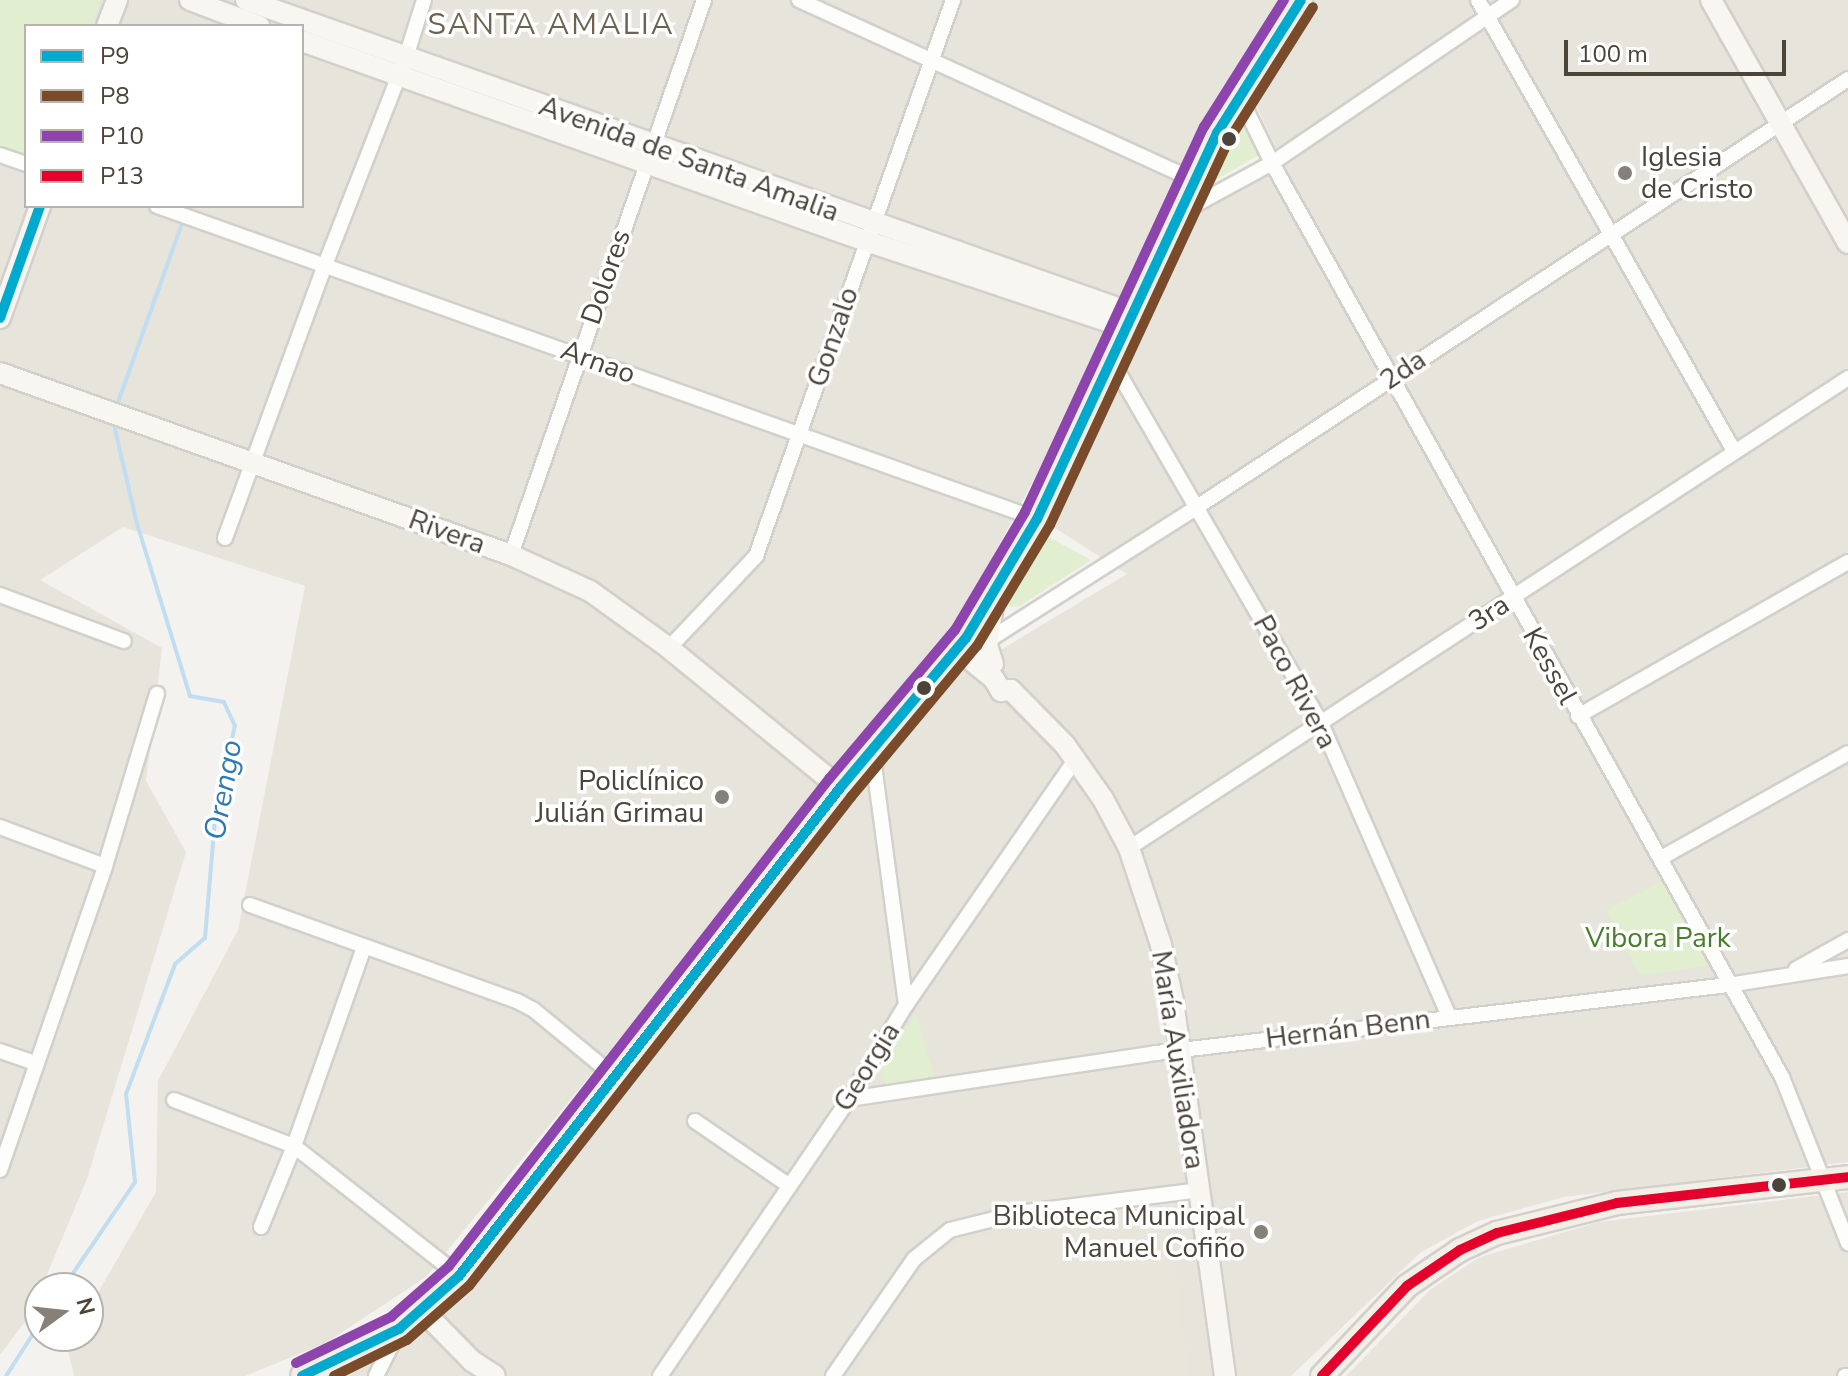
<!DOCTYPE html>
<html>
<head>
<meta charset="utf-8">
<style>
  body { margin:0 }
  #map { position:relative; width:1848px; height:1376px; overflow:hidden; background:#f4f2ee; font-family:"Nunito Sans",sans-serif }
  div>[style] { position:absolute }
  .residential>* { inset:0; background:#e7e4dc }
  .education>* { inset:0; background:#eae5da }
  .green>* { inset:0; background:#e1eecf }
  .stream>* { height:4px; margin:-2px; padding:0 2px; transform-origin:2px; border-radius:2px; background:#c0ddf1 }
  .roads { filter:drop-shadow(2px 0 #d2d0cb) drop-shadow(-2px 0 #d2d0cb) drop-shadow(0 2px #d2d0cb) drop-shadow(0 -2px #d2d0cb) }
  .street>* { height:14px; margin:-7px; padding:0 7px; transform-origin:7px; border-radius:7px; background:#fdfdfc }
  .secondary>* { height:20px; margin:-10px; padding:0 10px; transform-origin:10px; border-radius:10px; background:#f7f6f1 }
  .primary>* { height:22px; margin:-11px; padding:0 11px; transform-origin:11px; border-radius:11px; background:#f2efe6 }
  .bus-1>* { height:10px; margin:-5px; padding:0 5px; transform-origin:5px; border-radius:5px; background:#00a9ce }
  .bus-2>* { height:10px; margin:-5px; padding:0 5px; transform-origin:5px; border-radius:5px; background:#7a4b2a }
  .bus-3>* { height:10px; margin:-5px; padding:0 5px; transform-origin:5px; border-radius:5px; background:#8e44ad }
  .bus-4>* { height:10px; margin:-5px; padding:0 5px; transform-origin:5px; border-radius:5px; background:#e4002b }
  .dots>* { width:22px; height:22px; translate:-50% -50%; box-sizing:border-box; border:4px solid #fff; border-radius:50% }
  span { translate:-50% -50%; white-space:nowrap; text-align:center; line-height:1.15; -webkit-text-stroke:7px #fff; paint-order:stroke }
  .poi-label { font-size:28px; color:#4b4439 }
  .left { translate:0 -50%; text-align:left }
  .right { translate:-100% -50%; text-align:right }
  .street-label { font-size:28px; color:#4b4439 }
  .park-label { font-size:28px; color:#4a7f2a }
  .neighbourhood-label { font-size:30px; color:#6e6250; letter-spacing:2px }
  .water-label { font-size:30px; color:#2e7ab2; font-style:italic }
  .legend { position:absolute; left:24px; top:24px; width:280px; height:184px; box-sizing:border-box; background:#fff; border:2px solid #b7b4b0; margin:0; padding:10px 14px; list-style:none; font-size:24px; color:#4b4439 }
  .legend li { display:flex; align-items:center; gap:16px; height:40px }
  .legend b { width:40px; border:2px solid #b7b4b0 }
  .north { position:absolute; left:24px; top:1272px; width:80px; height:80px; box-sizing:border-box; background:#fff; border:2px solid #b7b4b0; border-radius:50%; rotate:75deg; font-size:22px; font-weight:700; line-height:32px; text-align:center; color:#4b4439 }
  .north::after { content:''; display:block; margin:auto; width:28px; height:36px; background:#868178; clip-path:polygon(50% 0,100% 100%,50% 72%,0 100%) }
  .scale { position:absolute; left:1564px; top:40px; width:222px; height:36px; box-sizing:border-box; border:4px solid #4b4439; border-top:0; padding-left:10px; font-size:24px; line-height:28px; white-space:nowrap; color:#4b4439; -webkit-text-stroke:6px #fff; paint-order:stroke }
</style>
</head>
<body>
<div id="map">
  <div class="residential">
    <div style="clip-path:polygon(100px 0,1281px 0,1190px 145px,1108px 340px,989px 564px,938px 648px,426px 1277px,324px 1344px,245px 1376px,74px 1376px,67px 1346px,73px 1336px,88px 1336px,88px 1310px,156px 1192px,158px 1081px,238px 930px,305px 586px,123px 527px,40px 580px,162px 648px,146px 781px,186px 852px,87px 1179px,30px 1315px,0 1355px,0 149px,26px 158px,26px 206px,302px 206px,302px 26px,91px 26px)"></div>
    <div style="clip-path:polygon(1313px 0,1848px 0,1848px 1162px,1564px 1197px,1478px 1221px,1421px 1252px,1291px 1376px,329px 1376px,369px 1357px,468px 1284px,500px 1253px,548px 1190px,557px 1171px,942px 681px,967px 670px,1127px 574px,1049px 524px,1189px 219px,1283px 164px,1250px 92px)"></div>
    <div style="clip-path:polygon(1848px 1192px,1848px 1376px,1346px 1376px,1431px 1289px,1480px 1257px,1599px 1222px)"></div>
  </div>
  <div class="education">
    <div style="clip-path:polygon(1169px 1214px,1188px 1376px,853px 1376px,929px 1258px,973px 1236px)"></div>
  </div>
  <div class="green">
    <div style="clip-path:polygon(0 0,100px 0,91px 26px,26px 26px,26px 158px,0 149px)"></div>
    <div style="clip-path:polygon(1242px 121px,1259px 155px,1205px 186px)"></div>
    <div style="clip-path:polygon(1045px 535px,1091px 560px,1020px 606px,1009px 607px,1006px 599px)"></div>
    <div style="clip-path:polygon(1665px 880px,1709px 965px,1640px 976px,1606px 910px)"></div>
    <div style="clip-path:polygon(916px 1013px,934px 1076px,889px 1086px,882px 1079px,881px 1066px)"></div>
  </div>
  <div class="stream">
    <div style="left:116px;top:408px;width:199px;rotate:-70.3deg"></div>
    <div style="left:63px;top:1288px;width:128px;rotate:-55.8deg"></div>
    <div style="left:135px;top:1182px;width:88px;rotate:-95.8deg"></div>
    <div style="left:126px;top:1094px;width:139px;rotate:-69.3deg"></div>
    <div style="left:175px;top:964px;width:40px;rotate:-41deg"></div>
    <div style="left:205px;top:938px;width:130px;rotate:-85.2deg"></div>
    <div style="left:216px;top:808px;width:84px;rotate:-77deg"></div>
    <div style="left:235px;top:726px;width:26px;rotate:-115deg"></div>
    <div style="left:224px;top:702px;width:35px;rotate:-170deg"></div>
    <div style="left:190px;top:696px;width:184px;rotate:-107.1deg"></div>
    <div style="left:136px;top:520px;width:103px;rotate:-103deg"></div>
    <div style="left:6px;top:1376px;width:63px;rotate:-57.3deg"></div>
  </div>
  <div class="roads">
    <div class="street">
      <div style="left:799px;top:0;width:434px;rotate:24.5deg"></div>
      <div style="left:1478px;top:0;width:519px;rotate:60.42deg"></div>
      <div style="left:1239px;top:95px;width:76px;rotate:64.1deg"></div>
      <div style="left:1272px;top:163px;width:1047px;rotate:60.84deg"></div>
      <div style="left:1782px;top:1077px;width:179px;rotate:68.3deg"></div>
      <div style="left:0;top:155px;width:28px;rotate:19deg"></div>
      <div style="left:157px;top:206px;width:934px;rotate:19.58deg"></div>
      <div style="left:1180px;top:213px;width:105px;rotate:-28.5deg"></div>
      <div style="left:1272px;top:163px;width:290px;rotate:-34.2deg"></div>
      <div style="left:1113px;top:363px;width:414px;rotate:60deg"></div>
      <div style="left:1320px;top:721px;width:322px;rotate:66.4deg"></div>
      <div style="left:225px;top:538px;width:291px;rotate:-69.9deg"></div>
      <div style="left:325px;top:265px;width:223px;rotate:-68.7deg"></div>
      <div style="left:406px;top:57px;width:60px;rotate:-72.5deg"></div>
      <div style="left:511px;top:555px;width:588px;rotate:-70.82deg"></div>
      <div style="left:0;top:595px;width:132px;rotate:20.4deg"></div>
      <div style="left:669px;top:648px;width:127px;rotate:-46.6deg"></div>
      <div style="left:756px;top:556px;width:590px;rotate:-70.49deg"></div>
      <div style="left:965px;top:655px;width:275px;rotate:-32.5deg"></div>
      <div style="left:1197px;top:507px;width:779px;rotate:-33.32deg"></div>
      <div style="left:1578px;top:716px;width:311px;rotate:-29.7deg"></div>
      <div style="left:872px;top:750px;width:257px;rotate:82.4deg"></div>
      <div style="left:0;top:827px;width:112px;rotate:20.4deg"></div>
      <div style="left:1129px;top:848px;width:859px;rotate:-33.17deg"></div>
      <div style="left:1661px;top:858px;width:214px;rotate:-29.3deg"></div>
      <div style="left:250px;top:905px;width:284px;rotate:19.8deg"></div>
      <div style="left:517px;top:1001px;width:19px;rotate:28deg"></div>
      <div style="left:534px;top:1010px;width:104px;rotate:39.5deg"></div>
      <div style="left:1796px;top:969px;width:60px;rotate:-29.1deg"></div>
      <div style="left:0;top:1051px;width:36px;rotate:19deg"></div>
      <div style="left:849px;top:1099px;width:310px;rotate:-8.5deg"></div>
      <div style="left:1156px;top:1053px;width:576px;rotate:-6.78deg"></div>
      <div style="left:1728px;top:985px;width:121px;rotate:-9deg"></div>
      <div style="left:174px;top:1100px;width:129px;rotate:21deg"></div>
      <div style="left:294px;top:1146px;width:210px;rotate:38.2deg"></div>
      <div style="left:695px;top:1121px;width:113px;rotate:34.5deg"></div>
      <div style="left:0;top:1170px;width:322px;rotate:-70.9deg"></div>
      <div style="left:105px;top:866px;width:180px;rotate:-73.2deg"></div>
      <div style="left:261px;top:1227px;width:87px;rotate:-67.8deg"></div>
      <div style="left:294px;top:1146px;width:211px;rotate:-70.6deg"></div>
      <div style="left:376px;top:1376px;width:51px;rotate:-63.4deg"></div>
      <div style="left:660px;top:1376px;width:335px;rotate:-55.7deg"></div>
      <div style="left:849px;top:1099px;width:110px;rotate:-58.8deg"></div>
      <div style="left:906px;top:1005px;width:298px;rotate:-55.4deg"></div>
      <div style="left:833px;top:1376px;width:142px;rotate:-55.3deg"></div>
      <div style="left:914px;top:1259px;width:46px;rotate:-38.9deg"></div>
      <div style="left:950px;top:1230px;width:70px;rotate:-14deg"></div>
      <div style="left:1018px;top:1213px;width:182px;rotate:-7.2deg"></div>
      <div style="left:1845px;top:1376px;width:3px"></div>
    </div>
    <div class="secondary">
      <div style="left:190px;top:0;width:74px;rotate:20.6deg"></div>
      <div style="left:246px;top:0;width:942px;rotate:19.47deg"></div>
      <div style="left:1711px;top:0;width:279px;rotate:60.6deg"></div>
      <div style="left:107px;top:26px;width:28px;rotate:-69deg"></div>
      <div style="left:302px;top:41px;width:598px;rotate:19.53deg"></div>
      <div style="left:866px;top:241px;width:275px;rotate:18.4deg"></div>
      <div style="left:0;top:318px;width:119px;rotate:-70.3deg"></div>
      <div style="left:0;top:373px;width:542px;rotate:19.6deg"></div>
      <div style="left:511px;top:555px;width:87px;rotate:24.5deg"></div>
      <div style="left:590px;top:591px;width:97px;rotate:35.8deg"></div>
      <div style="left:669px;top:648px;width:221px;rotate:39.3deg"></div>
      <div style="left:957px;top:649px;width:48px;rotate:39deg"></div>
      <div style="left:994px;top:679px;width:14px;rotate:60deg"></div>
      <div style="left:1001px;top:691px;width:10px;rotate:-6deg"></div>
      <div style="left:1011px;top:690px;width:77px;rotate:45.5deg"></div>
      <div style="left:1065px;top:745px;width:66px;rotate:54.9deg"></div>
      <div style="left:1103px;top:799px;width:55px;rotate:62deg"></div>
      <div style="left:1129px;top:848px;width:102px;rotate:71.7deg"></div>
      <div style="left:1161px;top:945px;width:57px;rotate:77.9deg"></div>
      <div style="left:1173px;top:1001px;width:379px;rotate:82.1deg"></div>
      <div style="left:993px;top:664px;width:19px;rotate:-108deg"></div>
      <div style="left:987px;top:646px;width:49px;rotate:-81.7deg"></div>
      <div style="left:423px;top:1311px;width:70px;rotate:45.6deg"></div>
      <div style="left:472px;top:1361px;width:27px;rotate:33deg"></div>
    </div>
    <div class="primary">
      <div style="left:302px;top:1376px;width:108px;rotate:-25.9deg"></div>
      <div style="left:399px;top:1329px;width:80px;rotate:-41.5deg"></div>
      <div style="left:459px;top:1276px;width:619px;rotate:-52.02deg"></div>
      <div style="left:840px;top:788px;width:196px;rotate:-50deg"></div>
      <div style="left:966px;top:638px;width:139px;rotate:-59.2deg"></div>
      <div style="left:1037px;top:519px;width:426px;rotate:-65deg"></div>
      <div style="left:1217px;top:133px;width:157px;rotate:-57.7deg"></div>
      <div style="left:1322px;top:1376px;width:124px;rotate:-46.6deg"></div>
      <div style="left:1407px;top:1286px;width:64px;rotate:-34.2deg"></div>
      <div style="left:1460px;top:1250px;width:41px;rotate:-24.7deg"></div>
      <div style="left:1497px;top:1233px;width:124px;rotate:-14deg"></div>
      <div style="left:1617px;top:1203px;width:232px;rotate:-6.4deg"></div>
    </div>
  </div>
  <div class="bus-1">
    <div style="left:0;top:318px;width:119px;rotate:-70.3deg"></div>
    <div style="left:302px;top:1376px;width:108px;rotate:-25.9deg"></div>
    <div style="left:399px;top:1329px;width:80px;rotate:-41.5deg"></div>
    <div style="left:459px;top:1276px;width:619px;rotate:-52.02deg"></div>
    <div style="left:840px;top:788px;width:196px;rotate:-50deg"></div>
    <div style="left:966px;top:638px;width:139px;rotate:-59.2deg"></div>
    <div style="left:1037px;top:519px;width:426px;rotate:-65deg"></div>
    <div style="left:1217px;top:133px;width:157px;rotate:-57.7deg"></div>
  </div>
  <div class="bus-2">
    <div style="left:334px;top:1376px;width:81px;rotate:-26.3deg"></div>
    <div style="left:407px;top:1340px;width:82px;rotate:-41.1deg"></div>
    <div style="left:469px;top:1286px;width:621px;rotate:-52deg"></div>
    <div style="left:851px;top:797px;width:197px;rotate:-50.2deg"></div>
    <div style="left:977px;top:646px;width:141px;rotate:-58.9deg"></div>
    <div style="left:1050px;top:525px;width:425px;rotate:-65.1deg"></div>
    <div style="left:1229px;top:140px;width:157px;rotate:-57.7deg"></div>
  </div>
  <div class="bus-3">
    <div style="left:296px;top:1363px;width:106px;rotate:-25.8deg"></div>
    <div style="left:391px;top:1317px;width:77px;rotate:-41.3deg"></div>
    <div style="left:449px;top:1266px;width:618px;rotate:-52.04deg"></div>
    <div style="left:829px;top:779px;width:195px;rotate:-49.8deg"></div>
    <div style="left:955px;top:630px;width:137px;rotate:-59.3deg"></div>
    <div style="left:1025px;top:512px;width:425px;rotate:-65.1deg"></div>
    <div style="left:1204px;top:127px;width:150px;rotate:-57.8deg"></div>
  </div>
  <div class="bus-4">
    <div style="left:1322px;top:1376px;width:124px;rotate:-46.6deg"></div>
    <div style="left:1407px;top:1286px;width:64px;rotate:-34.2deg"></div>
    <div style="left:1460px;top:1250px;width:41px;rotate:-24.7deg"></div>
    <div style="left:1497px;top:1233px;width:124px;rotate:-14deg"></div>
    <div style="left:1617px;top:1203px;width:232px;rotate:-6.4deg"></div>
  </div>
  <div class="dots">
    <div style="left:1229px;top:139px;background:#4b4439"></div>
    <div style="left:1625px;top:173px;background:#868178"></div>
    <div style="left:924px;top:688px;background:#4b4439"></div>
    <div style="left:722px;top:797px;background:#868178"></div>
    <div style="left:1779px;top:1185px;background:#4b4439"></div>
    <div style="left:1261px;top:1232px;background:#868178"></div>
  </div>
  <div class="poi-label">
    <span class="left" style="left:1641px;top:173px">Iglesia<br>de Cristo</span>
    <span class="right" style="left:704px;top:797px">Policlínico<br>Julián Grimau</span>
    <span class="right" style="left:1245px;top:1232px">Biblioteca Municipal<br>Manuel Cofiño</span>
  </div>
  <div class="street-label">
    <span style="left:689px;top:159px;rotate:20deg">Avenida de Santa Amalia</span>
    <span style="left:606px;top:277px;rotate:-71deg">Dolores</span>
    <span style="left:833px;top:337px;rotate:-71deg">Gonzalo</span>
    <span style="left:598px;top:362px;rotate:20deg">Arnao</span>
    <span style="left:1403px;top:370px;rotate:-34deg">2da</span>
    <span style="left:447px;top:532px;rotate:20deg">Rivera</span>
    <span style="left:1489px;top:613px;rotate:-33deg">3ra</span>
    <span style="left:1550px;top:666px;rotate:61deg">Kessel</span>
    <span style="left:1295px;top:682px;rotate:62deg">Paco Rivera</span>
    <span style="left:1348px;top:1029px;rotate:-7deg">Hernán Benn</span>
    <span style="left:1178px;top:1060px;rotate:81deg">María Auxiliadora</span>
    <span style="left:867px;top:1067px;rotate:-58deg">Georgia</span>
  </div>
  <div class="park-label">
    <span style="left:1658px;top:938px">Vibora Park</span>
  </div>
  <div class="neighbourhood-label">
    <span style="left:551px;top:25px">SANTA AMALIA</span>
  </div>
  <div class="water-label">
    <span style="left:224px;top:790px;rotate:-80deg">Orengo</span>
  </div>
  <ul class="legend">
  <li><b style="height:10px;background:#00a9ce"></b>P9</li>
  <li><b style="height:10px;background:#7a4b2a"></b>P8</li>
  <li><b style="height:10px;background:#8e44ad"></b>P10</li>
  <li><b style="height:10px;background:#e4002b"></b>P13</li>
  </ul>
  <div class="north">N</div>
  <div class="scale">100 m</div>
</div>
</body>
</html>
